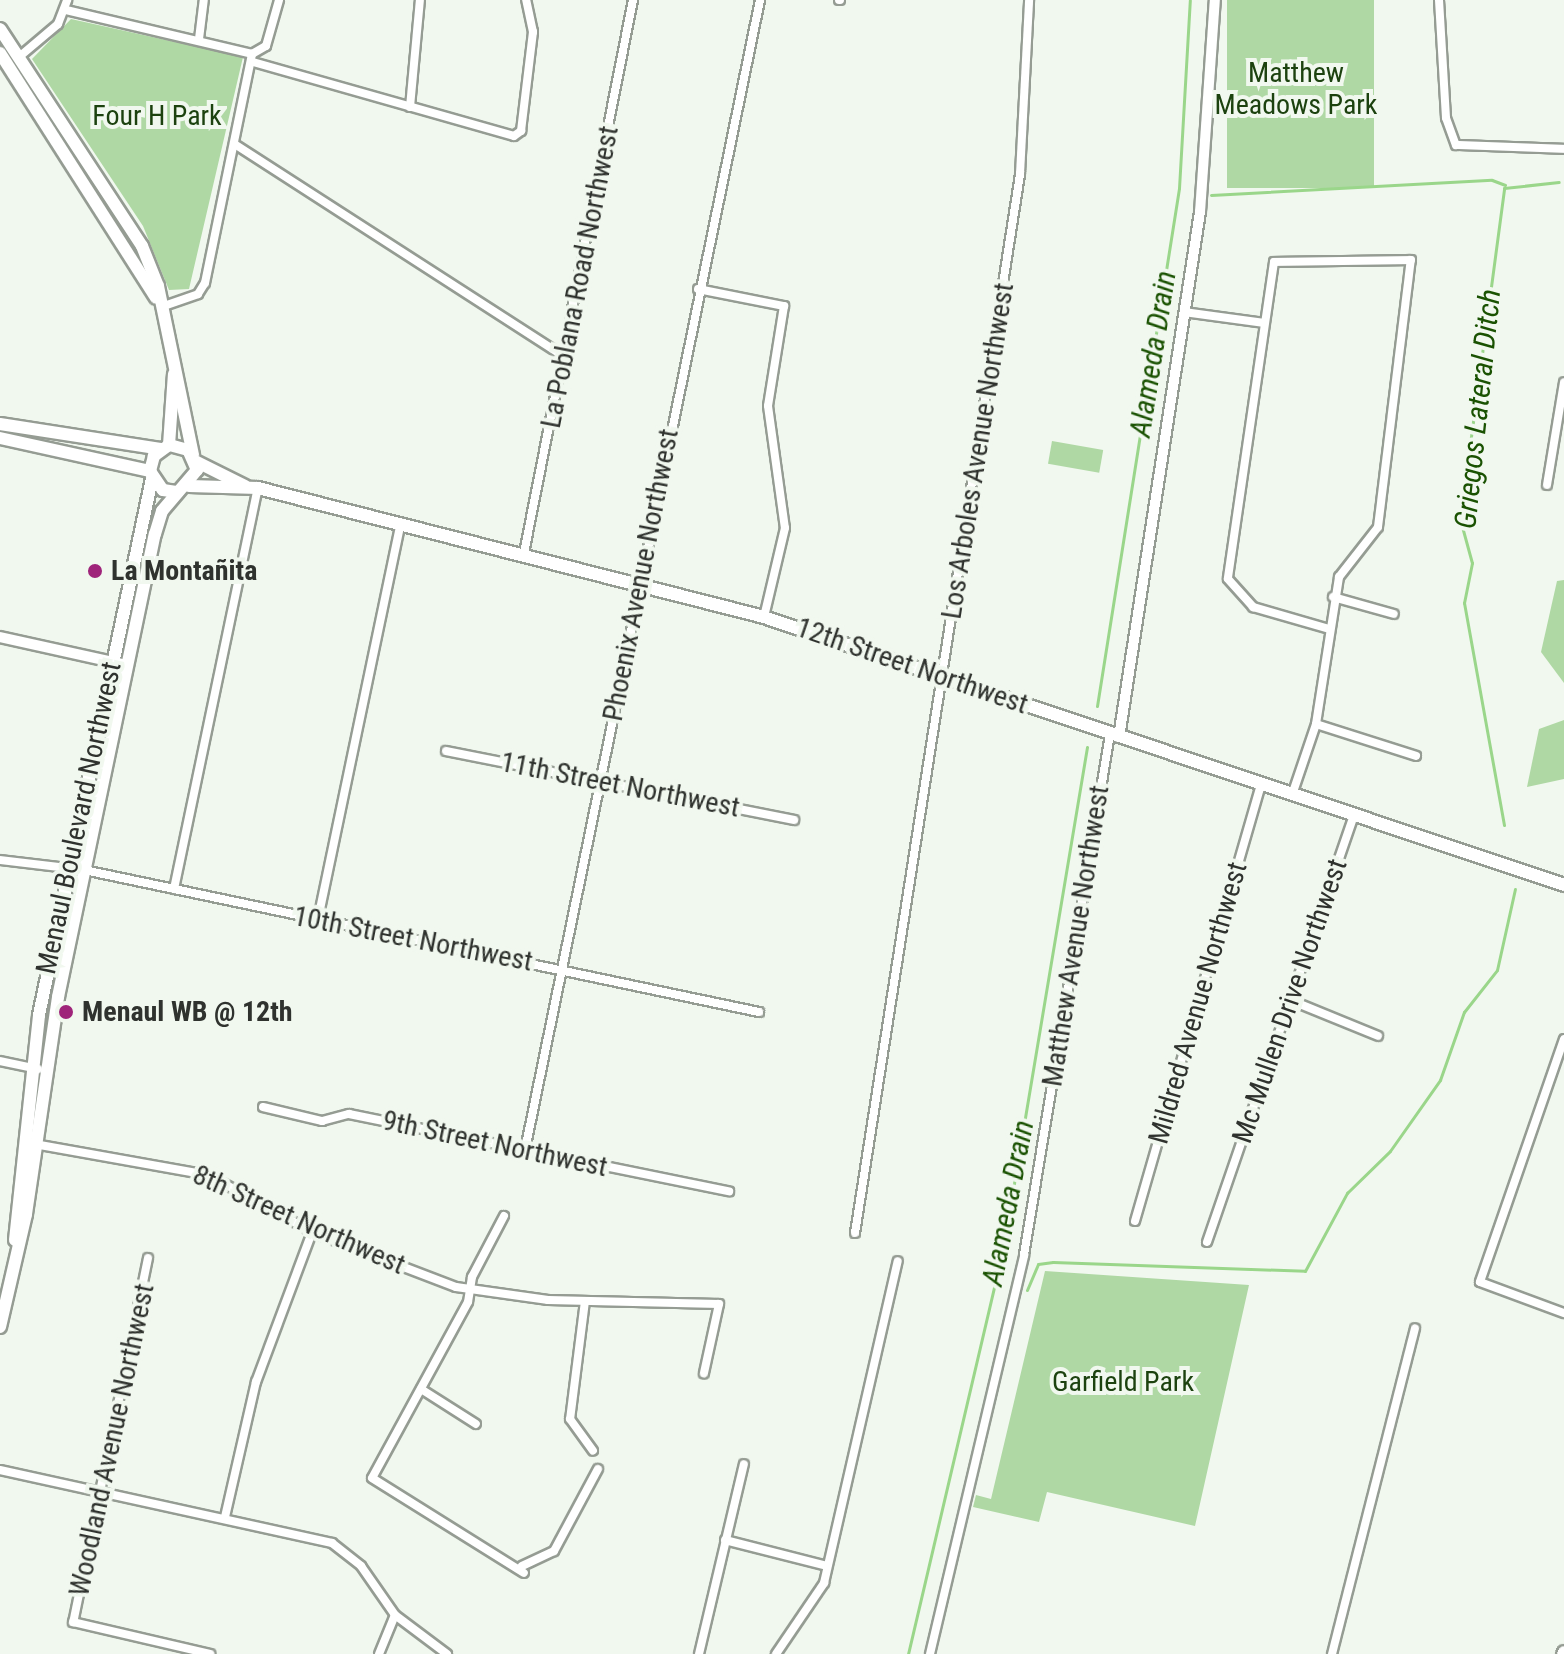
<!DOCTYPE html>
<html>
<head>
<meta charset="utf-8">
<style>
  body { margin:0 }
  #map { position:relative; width:1564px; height:1654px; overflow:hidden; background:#f1f8ef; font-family:"Roboto Condensed",sans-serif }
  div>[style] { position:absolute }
  .green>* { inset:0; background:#afd8a4; transform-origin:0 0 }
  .stream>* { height:3px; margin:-1.5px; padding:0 1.5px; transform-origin:1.5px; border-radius:1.5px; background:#9ad68a }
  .roads { filter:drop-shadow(2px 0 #959c93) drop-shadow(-2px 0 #959c93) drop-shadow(0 2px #959c93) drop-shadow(0 -2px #959c93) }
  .minor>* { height:8px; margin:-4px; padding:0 4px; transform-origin:4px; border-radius:4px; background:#fff }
  .tertiary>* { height:10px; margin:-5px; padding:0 5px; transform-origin:5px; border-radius:5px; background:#fff }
  .secondary>* { height:12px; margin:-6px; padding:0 6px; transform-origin:6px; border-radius:6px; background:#fff }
  .dots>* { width:22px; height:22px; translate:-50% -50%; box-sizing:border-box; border:4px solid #f1f8ef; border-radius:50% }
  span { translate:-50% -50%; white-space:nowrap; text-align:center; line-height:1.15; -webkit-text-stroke:8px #f1f8ef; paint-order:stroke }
  .park-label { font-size:28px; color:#1c420f }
  .street-label { font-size:28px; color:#2f322e }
  .poi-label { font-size:28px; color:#2f322e; font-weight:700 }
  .left { translate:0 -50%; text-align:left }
  .water-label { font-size:30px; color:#1a5202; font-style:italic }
</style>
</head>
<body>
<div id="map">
  <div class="green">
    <div style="left:1227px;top:0;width:147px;height:188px"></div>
    <div style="clip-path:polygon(71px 19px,243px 57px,189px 289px,169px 290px,143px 226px,32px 59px)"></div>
    <div style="left:1052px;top:441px;width:52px;height:23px;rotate:10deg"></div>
    <div style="clip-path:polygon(1564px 580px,1564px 683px,1541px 652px,1557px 581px)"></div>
    <div style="clip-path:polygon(1564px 720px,1564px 779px,1527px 787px,1539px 729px)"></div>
    <div style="clip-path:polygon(1045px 1271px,1249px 1285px,1195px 1526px,1047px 1492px,1039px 1522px,973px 1507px,976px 1495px,991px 1499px)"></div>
  </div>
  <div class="stream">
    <div style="left:1211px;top:195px;width:281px;rotate:-3.1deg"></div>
    <div style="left:1492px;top:180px;width:14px;rotate:21deg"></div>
    <div style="left:1097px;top:706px;width:524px;rotate:-81deg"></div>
    <div style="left:1179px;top:188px;width:188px;rotate:-86.7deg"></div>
    <div style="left:1504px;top:825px;width:226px;rotate:-100.2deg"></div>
    <div style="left:1464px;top:603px;width:41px;rotate:-78.7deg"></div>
    <div style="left:1472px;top:563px;width:46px;rotate:-105.3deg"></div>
    <div style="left:1460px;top:519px;width:334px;rotate:-82.4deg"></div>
    <div style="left:1504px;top:188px;width:55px;rotate:-6.2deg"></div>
    <div style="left:1027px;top:1290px;width:28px;rotate:-67deg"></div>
    <div style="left:1038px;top:1264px;width:15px;rotate:-8deg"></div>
    <div style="left:1053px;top:1262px;width:252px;rotate:2deg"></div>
    <div style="left:1305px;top:1271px;width:89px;rotate:-61.7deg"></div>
    <div style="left:1347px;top:1193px;width:60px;rotate:-44.3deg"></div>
    <div style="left:1390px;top:1151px;width:87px;rotate:-54.8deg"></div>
    <div style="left:1440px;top:1080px;width:72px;rotate:-70.6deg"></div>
    <div style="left:1464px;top:1012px;width:53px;rotate:-51.8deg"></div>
    <div style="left:1497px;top:970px;width:83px;rotate:-77.5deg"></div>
    <div style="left:908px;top:1654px;width:416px;rotate:-76.8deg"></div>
    <div style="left:1003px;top:1249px;width:509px;rotate:-80.5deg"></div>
  </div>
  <div class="roads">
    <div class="minor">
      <div style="left:839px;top:0;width:1px"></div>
      <div style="left:1439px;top:0;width:118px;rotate:86.6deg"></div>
      <div style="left:1446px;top:118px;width:29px;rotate:70deg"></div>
      <div style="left:1456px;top:145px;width:108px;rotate:2.1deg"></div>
      <div style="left:66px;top:10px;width:191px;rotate:13.3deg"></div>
      <div style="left:199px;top:39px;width:39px;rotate:-83deg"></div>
      <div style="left:252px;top:54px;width:16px;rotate:-30deg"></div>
      <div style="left:266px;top:46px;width:48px;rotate:-74.2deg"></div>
      <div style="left:19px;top:57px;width:51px;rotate:-40.2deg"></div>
      <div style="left:58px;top:24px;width:26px;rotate:-69deg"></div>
      <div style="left:253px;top:62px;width:271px;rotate:15.8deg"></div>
      <div style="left:514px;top:136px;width:9px;rotate:-36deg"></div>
      <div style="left:521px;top:131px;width:100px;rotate:-83.1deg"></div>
      <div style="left:533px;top:32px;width:33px;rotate:-102deg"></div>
      <div style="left:410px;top:107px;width:107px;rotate:-84.7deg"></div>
      <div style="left:236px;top:145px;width:391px;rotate:32.8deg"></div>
      <div style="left:698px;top:289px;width:88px;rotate:11.2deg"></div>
      <div style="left:784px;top:306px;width:101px;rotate:99.1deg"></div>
      <div style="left:768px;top:406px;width:123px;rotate:82.1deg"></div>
      <div style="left:785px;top:528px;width:91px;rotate:103.3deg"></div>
      <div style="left:161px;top:307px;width:39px;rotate:-19deg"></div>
      <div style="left:198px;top:294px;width:13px;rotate:-58deg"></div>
      <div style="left:205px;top:283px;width:234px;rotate:-78.4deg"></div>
      <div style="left:1184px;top:312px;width:81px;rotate:7.8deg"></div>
      <div style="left:1547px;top:485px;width:104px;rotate:-80.6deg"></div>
      <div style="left:524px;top:553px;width:564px;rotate:-78.85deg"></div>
      <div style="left:1333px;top:597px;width:63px;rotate:15.6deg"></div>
      <div style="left:1316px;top:724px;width:105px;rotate:17.7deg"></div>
      <div style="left:446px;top:751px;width:355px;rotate:11.2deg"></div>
      <div style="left:1292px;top:795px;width:75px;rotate:-71.3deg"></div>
      <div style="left:1316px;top:724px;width:149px;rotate:-81.1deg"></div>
      <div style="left:1339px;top:577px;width:63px;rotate:-52deg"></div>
      <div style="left:1378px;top:527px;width:269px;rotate:-83deg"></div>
      <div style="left:1411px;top:260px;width:137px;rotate:179.2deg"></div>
      <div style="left:1274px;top:262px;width:320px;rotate:98.3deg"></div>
      <div style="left:1228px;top:579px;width:38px;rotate:48deg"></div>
      <div style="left:1253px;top:607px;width:79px;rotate:16.1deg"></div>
      <div style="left:0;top:860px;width:85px;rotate:6.8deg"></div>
      <div style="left:84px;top:870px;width:690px;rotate:11.88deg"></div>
      <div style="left:174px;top:889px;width:410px;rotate:-78.2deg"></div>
      <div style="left:318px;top:919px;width:405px;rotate:-78.2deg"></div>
      <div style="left:1290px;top:1000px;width:95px;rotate:22.2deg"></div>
      <div style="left:1564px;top:1039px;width:257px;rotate:109.1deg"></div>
      <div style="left:1480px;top:1282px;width:90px;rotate:20.3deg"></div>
      <div style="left:0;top:1061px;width:39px;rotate:12deg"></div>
      <div style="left:263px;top:1107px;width:61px;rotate:13.3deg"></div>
      <div style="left:322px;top:1121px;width:28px;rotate:-15deg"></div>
      <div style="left:349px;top:1114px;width:388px;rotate:11.5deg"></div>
      <div style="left:34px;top:1144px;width:177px;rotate:10.1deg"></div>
      <div style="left:208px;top:1175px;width:119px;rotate:28.7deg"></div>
      <div style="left:312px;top:1232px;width:154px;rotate:20.9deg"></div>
      <div style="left:456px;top:1287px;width:93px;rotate:8deg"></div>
      <div style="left:548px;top:1300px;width:171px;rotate:1.3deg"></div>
      <div style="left:719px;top:1304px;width:71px;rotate:102.3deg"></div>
      <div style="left:525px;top:1150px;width:1174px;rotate:-78.45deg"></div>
      <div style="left:504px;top:1216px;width:69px;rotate:117.7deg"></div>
      <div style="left:472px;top:1277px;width:25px;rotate:99deg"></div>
      <div style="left:468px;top:1302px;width:200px;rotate:118.6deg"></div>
      <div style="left:372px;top:1478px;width:179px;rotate:32deg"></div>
      <div style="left:1135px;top:1221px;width:454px;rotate:-73.9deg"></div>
      <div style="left:855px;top:1233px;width:1072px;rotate:-81.14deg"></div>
      <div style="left:1020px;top:174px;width:174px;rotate:-87deg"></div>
      <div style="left:1207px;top:1242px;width:452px;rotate:-71deg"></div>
      <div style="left:148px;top:1258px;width:372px;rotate:101.6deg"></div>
      <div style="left:73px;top:1622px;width:141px;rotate:13.1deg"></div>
      <div style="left:585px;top:1301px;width:119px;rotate:97.2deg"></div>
      <div style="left:570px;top:1419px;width:39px;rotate:54deg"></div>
      <div style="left:421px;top:1389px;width:65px;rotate:32.5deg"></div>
      <div style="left:0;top:1470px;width:340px;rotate:12.4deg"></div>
      <div style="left:332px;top:1543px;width:37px;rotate:38deg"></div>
      <div style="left:361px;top:1566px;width:60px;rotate:55.2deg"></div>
      <div style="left:395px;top:1615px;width:65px;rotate:36.9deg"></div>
      <div style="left:225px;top:1517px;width:139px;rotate:-77.1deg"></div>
      <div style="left:256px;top:1382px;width:160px;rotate:-69.5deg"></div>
      <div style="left:725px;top:1540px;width:105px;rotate:14.3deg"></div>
      <div style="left:522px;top:1566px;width:35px;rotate:-25deg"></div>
      <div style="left:554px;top:1551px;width:93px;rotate:-61.8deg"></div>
      <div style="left:379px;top:1654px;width:42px;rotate:-67.7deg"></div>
      <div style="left:699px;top:1654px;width:195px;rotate:-76.7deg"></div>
      <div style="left:776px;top:1654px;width:86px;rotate:-55.9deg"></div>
      <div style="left:824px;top:1583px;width:330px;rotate:-77.1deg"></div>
      <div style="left:930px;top:1654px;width:410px;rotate:-76.7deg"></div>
      <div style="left:1024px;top:1255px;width:528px;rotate:-80.63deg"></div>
      <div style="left:1332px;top:1654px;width:336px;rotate:-75.7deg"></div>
    </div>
    <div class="tertiary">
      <div style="left:0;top:637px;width:129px;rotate:12.5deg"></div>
      <div style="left:1119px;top:737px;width:531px;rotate:-81.23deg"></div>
      <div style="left:1200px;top:212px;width:213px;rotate:-86deg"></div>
    </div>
    <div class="secondary">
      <div style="left:0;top:29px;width:259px;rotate:56.8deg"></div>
      <div style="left:142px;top:246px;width:43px;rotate:68.2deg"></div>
      <div style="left:158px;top:286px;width:173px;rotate:78.3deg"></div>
      <div style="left:0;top:53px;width:290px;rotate:57.5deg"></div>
      <div style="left:0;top:424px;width:164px;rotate:8.8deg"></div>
      <div style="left:0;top:438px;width:154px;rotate:12.4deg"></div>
      <div style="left:169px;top:445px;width:71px;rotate:-86deg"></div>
      <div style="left:197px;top:462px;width:54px;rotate:26.6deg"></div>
      <div style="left:189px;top:486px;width:69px;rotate:1.7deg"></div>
      <div style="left:258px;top:488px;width:522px;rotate:14.3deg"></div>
      <div style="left:764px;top:617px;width:844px;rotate:18.52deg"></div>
      <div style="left:15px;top:1240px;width:226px;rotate:-83.9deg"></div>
      <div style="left:39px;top:1015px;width:548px;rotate:-78.1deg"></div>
      <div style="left:0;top:1327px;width:116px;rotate:-77deg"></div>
      <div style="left:26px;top:1214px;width:219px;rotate:-81.6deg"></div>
      <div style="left:58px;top:997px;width:473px;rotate:-78.2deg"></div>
      <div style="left:155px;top:534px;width:24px;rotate:-73deg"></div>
      <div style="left:162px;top:511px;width:54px;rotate:-49.5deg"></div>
      <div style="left:197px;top:470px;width:22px;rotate:-114deg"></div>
      <div style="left:188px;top:450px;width:20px;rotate:-165deg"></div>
      <div style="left:169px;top:445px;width:19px;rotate:144deg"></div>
      <div style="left:154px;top:456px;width:16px;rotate:105deg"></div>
      <div style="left:150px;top:471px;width:23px;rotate:56deg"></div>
      <div style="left:163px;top:490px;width:15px;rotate:8deg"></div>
      <div style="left:1563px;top:1654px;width:2px;rotate:-63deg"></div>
    </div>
  </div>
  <div class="dots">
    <div style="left:95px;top:571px;background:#9f247a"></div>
    <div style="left:66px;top:1012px;background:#9f247a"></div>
  </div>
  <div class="park-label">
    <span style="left:1296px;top:89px">Matthew<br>Meadows Park</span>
    <span style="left:157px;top:116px">Four H Park</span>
    <span style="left:1123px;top:1382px">Garfield Park</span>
  </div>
  <div class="street-label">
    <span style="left:580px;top:277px;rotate:-79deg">La Poblana Road Northwest</span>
    <span style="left:978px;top:451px;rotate:-81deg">Los Arboles Avenue Northwest</span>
    <span style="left:641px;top:575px;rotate:-79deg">Phoenix Avenue Northwest</span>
    <span style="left:912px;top:666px;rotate:19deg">12th Street Northwest</span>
    <span style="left:620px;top:785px;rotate:11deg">11th Street Northwest</span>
    <span style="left:79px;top:818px;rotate:-78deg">Menaul Boulevard Northwest</span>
    <span style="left:1076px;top:936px;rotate:-81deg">Matthew Avenue Northwest</span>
    <span style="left:413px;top:939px;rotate:11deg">10th Street Northwest</span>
    <span style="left:1290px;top:1001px;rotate:-71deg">Mc Mullen Drive Northwest</span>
    <span style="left:1198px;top:1003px;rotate:-74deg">Mildred Avenue Northwest</span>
    <span style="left:495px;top:1144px;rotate:12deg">9th Street Northwest</span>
    <span style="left:299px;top:1220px;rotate:24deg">8th Street Northwest</span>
    <span style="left:112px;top:1440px;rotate:-78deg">Woodland Avenue Northwest</span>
  </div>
  <div class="poi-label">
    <span class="left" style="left:111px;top:571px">La Montañita</span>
    <span class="left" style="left:82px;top:1012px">Menaul WB @ 12th</span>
  </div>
  <div class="water-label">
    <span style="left:1153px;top:354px;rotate:-81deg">Alameda Drain</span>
    <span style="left:1478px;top:409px;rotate:-84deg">Griegos Lateral Ditch</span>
    <span style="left:1008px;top:1203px;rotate:-79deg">Alameda Drain</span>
  </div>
</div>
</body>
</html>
